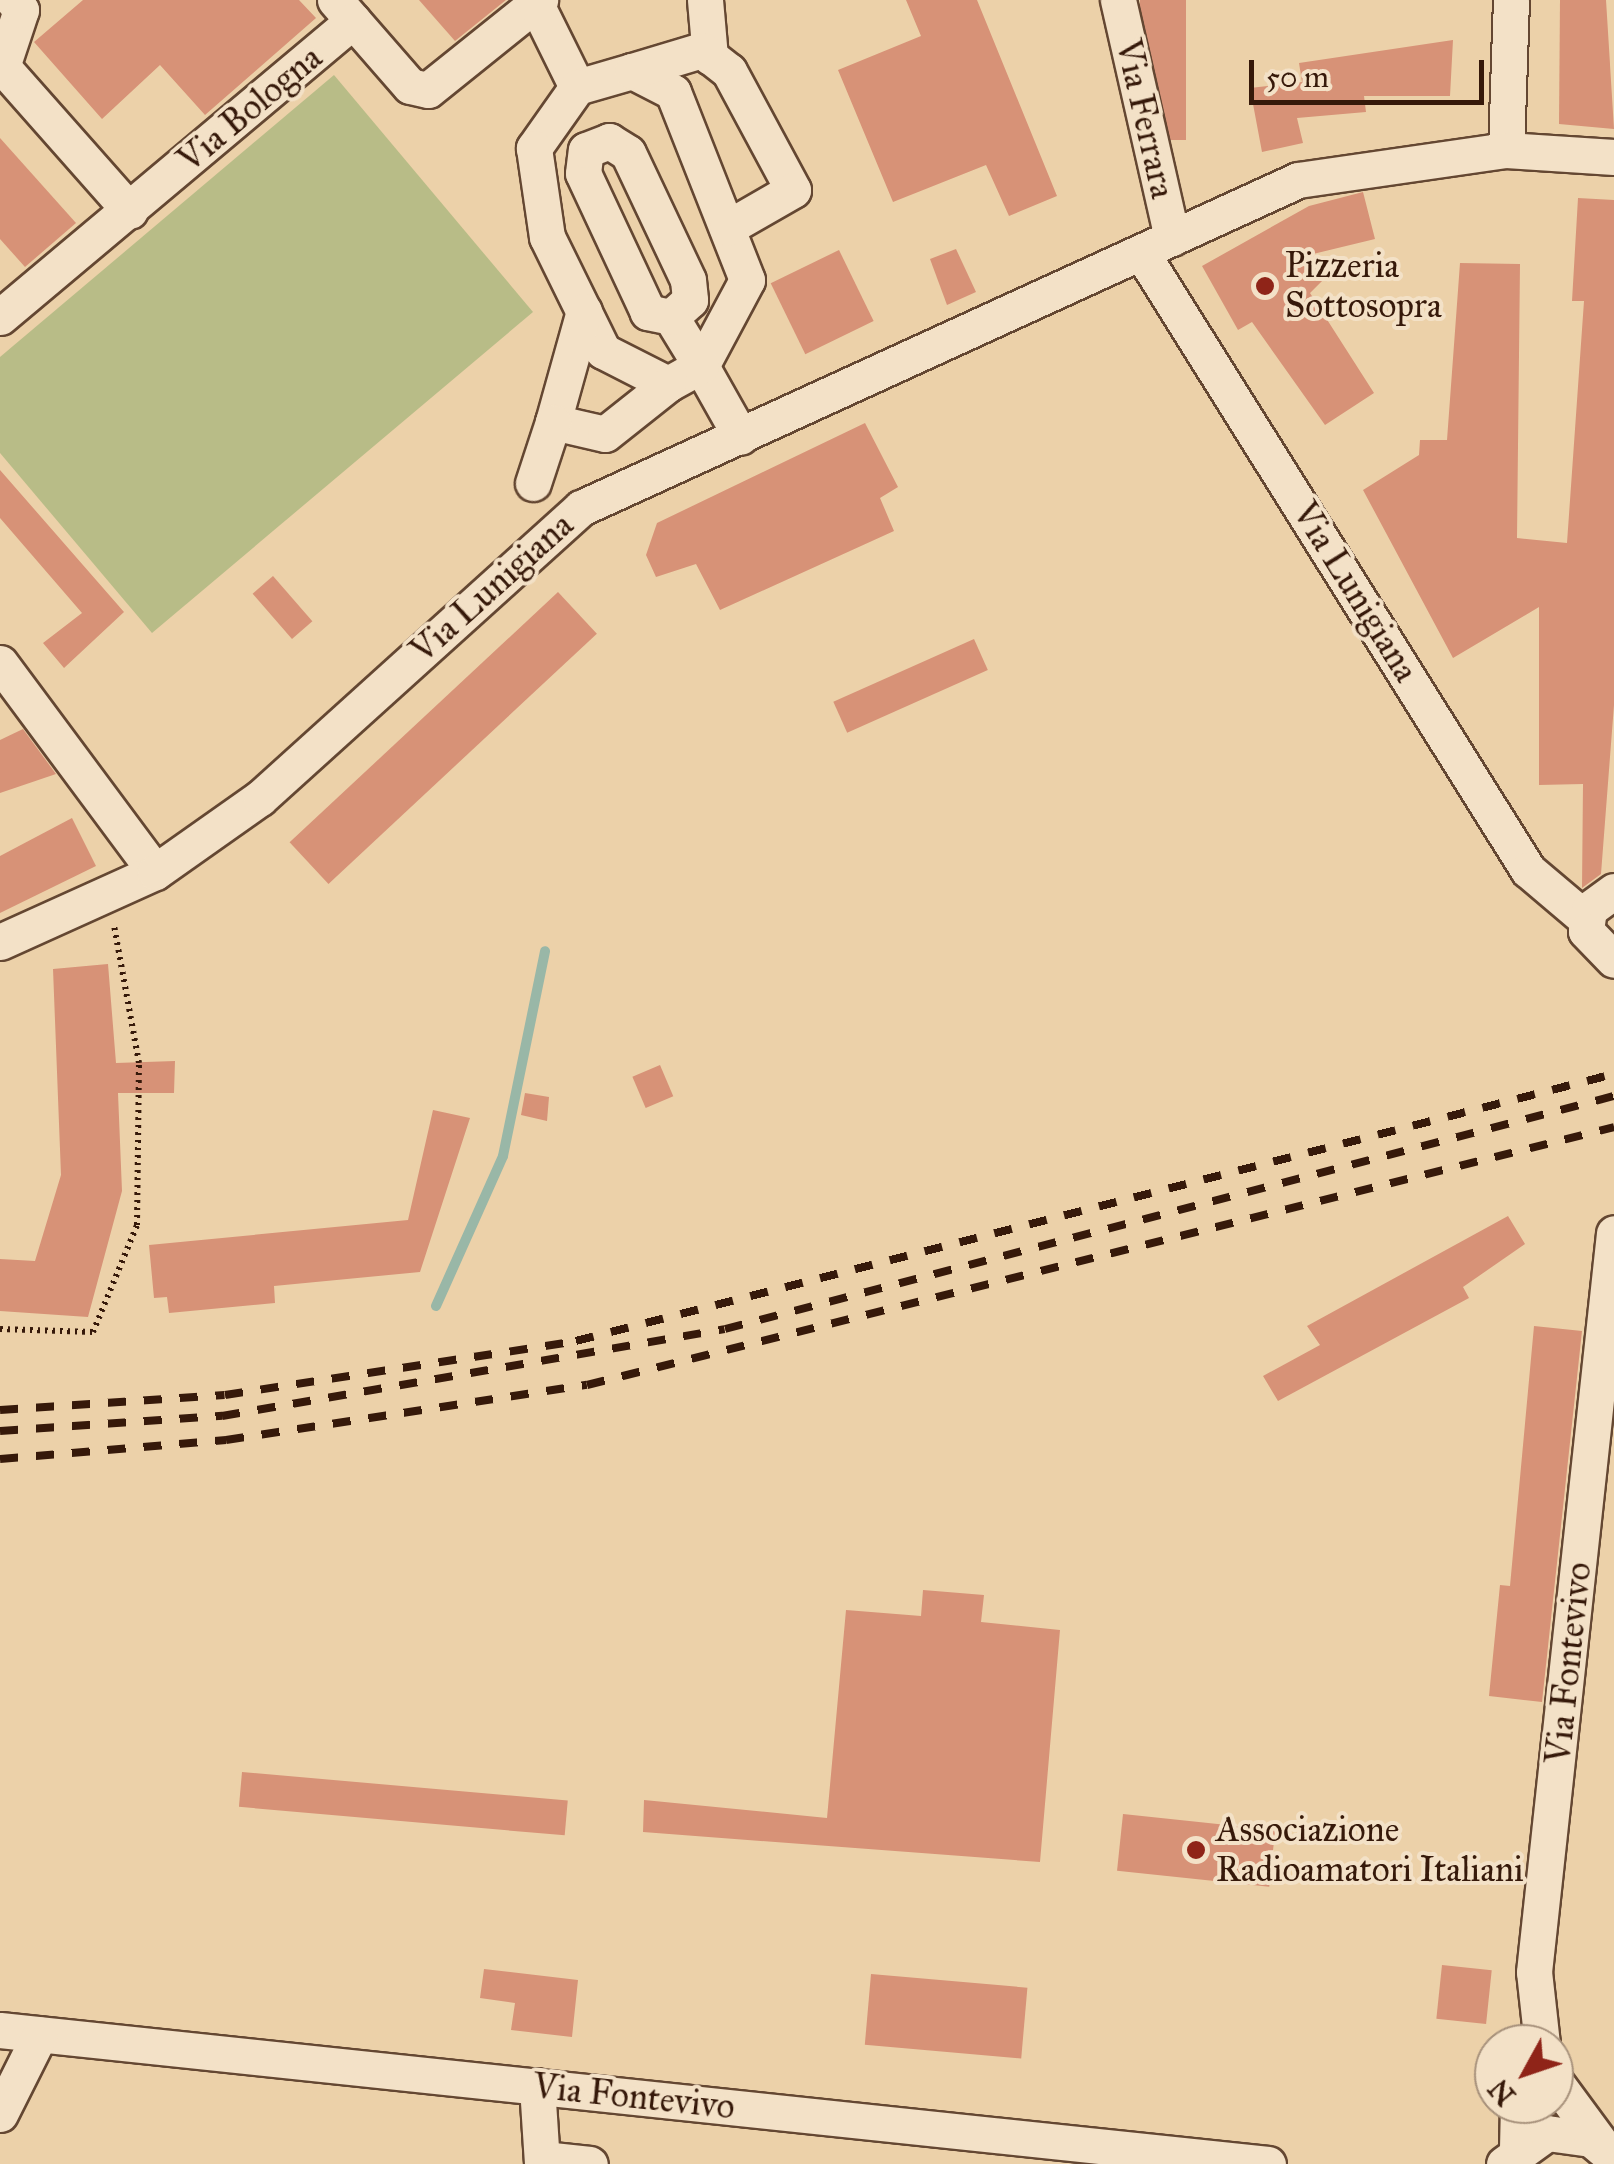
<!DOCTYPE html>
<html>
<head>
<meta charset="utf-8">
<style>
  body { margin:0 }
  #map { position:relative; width:1614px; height:2164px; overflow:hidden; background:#ecd1a9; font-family:"IM FELL Great Primer",serif }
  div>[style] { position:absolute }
  .green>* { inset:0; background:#b8bc87 }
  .stream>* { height:10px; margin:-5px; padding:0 5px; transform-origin:5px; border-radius:5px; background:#99b7a7 }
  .building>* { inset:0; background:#d79277; transform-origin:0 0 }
  .path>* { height:6px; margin-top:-3px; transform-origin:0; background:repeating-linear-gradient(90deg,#36190a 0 2.5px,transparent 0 7.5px) }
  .roads { filter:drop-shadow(2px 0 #644732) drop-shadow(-2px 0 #644732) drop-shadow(0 2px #644732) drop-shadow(0 -2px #644732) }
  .minor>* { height:35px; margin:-17.5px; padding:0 17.5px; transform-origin:17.5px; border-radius:17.5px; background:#f3e1c7 }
  .rail>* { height:8px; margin-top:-4px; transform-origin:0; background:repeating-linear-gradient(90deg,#36190a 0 18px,transparent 0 36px) }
  .dots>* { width:28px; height:28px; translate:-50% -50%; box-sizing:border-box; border:5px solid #f3e1c7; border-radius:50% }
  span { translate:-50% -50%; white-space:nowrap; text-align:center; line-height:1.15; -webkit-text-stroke:8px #f3e1c7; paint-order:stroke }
  .street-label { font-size:35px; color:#36190a }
  .poi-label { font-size:35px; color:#36190a }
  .left { translate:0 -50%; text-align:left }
  .north { position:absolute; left:1474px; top:2024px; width:100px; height:100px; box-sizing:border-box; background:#f3e1c7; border:2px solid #a7917b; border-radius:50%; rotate:230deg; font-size:28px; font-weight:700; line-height:40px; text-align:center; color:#36190a }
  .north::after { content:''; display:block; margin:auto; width:35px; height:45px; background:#8f2418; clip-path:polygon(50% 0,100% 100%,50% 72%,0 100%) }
  .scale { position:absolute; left:1249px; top:60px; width:235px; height:45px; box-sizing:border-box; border:5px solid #36190a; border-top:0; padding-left:12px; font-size:30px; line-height:35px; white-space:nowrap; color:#36190a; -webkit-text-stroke:8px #f3e1c7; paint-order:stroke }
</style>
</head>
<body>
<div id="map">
  <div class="green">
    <div style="clip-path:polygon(334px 75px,533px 312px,152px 633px,0 453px,0 357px)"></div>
  </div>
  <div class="stream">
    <div style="left:436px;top:1306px;width:164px;rotate:-65.9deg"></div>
    <div style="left:503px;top:1156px;width:209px;rotate:-78.4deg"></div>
  </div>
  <div class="building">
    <div style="clip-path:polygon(83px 0,299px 0,316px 18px,205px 115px,160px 65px,102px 119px,34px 42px)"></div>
    <div style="clip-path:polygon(419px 0,506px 0,455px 41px)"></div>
    <div style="clip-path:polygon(906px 0,977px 0,1057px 196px,1009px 216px,986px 165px,893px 202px,838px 70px,921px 36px)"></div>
    <div style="left:1140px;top:0;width:46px;height:140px"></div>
    <div style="clip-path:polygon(1560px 0,1606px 0,1614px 129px,1559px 124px)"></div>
    <div style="clip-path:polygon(1453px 40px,1450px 96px,1364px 96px,1366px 112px,1297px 118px,1303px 143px,1262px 152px,1250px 88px,1302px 82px,1299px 63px)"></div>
    <div style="clip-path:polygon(0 138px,76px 223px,25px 267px,0 239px)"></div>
    <div style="clip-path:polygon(1363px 192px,1375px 239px,1313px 254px,1324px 279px,1310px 293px,1374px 393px,1325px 425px,1252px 322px,1238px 330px,1202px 266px,1309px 206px)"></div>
    <div style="clip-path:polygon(1578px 198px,1614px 200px,1614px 705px,1601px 874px,1582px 888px,1583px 784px,1539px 785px,1539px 607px,1453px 658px,1363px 490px,1419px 455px,1420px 440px,1447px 440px,1460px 263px,1520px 264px,1517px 538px,1567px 543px,1584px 301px,1572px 301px)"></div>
    <div style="clip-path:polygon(956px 249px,976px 292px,947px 305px,930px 259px)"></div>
    <div style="left:839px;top:250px;width:79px;height:76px;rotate:64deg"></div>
    <div style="clip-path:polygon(865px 423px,898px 487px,880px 498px,894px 531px,720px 610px,696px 564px,656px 577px,646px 555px,657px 523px)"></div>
    <div style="clip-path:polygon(0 470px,124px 612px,64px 668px,43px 643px,82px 613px,0 518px)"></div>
    <div style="left:273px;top:576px;width:60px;height:27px;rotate:49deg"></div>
    <div style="left:558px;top:592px;width:57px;height:367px;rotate:47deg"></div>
    <div style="left:974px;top:639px;width:34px;height:154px;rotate:66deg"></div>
    <div style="clip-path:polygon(23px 729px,56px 774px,0 793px,0 740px)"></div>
    <div style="clip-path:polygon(72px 818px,96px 866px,0 913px,0 856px)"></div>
    <div style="clip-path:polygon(108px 964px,116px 1063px,175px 1061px,174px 1093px,118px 1093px,122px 1191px,88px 1317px,0 1311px,0 1259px,35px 1261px,61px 1175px,53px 969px)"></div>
    <div style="left:660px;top:1065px;width:34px;height:30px;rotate:67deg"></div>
    <div style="clip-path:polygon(525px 1093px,549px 1097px,547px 1121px,521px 1115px)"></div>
    <div style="clip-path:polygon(433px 1110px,470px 1118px,420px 1272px,274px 1286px,275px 1303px,169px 1313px,167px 1297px,154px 1298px,149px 1245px,408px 1220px)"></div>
    <div style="clip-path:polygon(1508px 1216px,1525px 1244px,1463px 1287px,1469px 1298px,1278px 1401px,1263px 1376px,1320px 1345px,1307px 1326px)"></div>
    <div style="clip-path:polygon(1534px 1326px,1582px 1331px,1542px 1702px,1489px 1696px,1500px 1585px,1510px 1586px)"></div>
    <div style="clip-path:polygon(923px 1590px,984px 1595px,981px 1622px,1060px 1630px,1040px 1862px,643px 1832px,644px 1800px,827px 1818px,846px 1610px,921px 1616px)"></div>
    <div style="left:242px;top:1772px;width:327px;height:35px;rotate:5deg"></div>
    <div style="left:1123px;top:1814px;width:153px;height:57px;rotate:6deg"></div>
    <div style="left:1442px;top:1965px;width:50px;height:54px;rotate:6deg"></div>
    <div style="clip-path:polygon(484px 1969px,578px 1980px,572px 2037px,511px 2030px,515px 2003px,480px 1998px)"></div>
    <div style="left:871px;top:1974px;width:157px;height:71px;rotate:5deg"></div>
  </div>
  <div class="path">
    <div style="left:0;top:1329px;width:93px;rotate:1.8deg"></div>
    <div style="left:93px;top:1332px;width:116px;rotate:-67.6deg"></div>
    <div style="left:137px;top:1225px;width:162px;rotate:-89.3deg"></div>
    <div style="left:139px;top:1063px;width:140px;rotate:-100.3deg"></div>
  </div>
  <div class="roads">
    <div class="minor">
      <div style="left:335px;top:0;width:114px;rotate:48.9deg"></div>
      <div style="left:410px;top:86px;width:18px;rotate:13deg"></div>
      <div style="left:428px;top:90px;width:144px;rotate:-38.8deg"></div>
      <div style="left:705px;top:0;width:57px;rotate:85deg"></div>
      <div style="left:1118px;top:0;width:244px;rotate:77.2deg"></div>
      <div style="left:536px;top:4px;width:93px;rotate:63.7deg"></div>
      <div style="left:577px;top:87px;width:57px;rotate:-16.2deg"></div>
      <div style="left:632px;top:71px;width:46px;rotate:27.1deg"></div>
      <div style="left:673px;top:92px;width:202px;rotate:68.5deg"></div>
      <div style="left:747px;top:280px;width:98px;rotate:118.1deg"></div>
      <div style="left:701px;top:366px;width:81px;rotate:60.6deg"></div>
      <div style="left:4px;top:61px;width:54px;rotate:-71.6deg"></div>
      <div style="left:21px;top:10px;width:13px;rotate:-129deg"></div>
      <div style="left:0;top:64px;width:196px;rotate:48.5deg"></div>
      <div style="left:632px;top:71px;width:73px;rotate:-16.7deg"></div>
      <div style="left:702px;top:50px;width:34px;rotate:38deg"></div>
      <div style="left:729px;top:71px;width:135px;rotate:61.7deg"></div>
      <div style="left:793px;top:190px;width:76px;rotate:150.1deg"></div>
      <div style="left:577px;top:87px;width:75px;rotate:125.2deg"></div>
      <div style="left:534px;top:148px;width:90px;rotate:81.7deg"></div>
      <div style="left:547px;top:237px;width:127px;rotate:63.8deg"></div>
      <div style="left:603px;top:351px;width:73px;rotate:26.9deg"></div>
      <div style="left:668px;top:384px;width:38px;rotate:-29deg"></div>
      <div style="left:701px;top:366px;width:57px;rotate:-121.5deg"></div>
      <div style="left:609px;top:141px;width:22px;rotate:32deg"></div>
      <div style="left:628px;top:153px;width:140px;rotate:64.7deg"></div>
      <div style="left:688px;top:280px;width:20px;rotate:84deg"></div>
      <div style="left:690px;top:300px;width:25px;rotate:138deg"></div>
      <div style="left:671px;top:317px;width:24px;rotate:-168deg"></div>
      <div style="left:648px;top:312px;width:153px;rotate:-115.1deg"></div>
      <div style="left:583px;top:173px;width:23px;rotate:-83deg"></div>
      <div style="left:586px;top:150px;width:25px;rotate:-21deg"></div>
      <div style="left:1506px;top:150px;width:150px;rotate:-88.1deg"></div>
      <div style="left:1141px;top:252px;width:729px;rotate:57.94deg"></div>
      <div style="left:1528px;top:870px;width:76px;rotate:40.2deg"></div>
      <div style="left:584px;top:311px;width:115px;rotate:105.6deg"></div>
      <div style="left:553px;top:422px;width:53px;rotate:13deg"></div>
      <div style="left:605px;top:434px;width:80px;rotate:-38.4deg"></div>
      <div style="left:0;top:317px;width:461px;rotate:-40deg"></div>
      <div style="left:533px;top:483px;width:64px;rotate:-71.8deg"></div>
      <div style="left:0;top:663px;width:260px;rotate:53.4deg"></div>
      <div style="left:1614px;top:891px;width:31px;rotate:144deg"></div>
      <div style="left:1589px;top:909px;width:22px;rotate:98deg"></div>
      <div style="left:1586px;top:931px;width:40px;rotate:46deg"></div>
      <div style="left:0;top:942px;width:170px;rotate:-24.3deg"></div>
      <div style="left:155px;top:872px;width:128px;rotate:-35.2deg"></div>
      <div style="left:260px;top:798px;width:433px;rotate:-42.1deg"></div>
      <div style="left:581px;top:508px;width:788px;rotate:-24.58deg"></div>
      <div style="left:1298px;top:180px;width:210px;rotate:-8.2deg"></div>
      <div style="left:1506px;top:150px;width:108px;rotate:3.7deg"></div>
      <div style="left:0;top:2030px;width:1275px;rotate:6.03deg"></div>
      <div style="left:1542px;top:2044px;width:72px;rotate:-96.3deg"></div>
      <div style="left:1534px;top:1972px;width:743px;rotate:-83.82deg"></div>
      <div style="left:1554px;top:2080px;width:76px;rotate:53.6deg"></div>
      <div style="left:537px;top:2086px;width:78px;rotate:86.3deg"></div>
      <div style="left:0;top:2114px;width:89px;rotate:-63.4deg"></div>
      <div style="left:1517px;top:2148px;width:44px;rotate:-88.7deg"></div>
      <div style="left:543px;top:2159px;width:47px;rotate:6.1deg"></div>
      <div style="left:1504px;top:2164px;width:53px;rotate:-35.8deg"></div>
      <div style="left:1547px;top:2133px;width:44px;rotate:7.8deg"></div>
      <div style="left:1591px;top:2139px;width:30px;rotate:40deg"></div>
    </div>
  </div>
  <div class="rail">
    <div style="left:0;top:1410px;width:225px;rotate:-3.8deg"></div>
    <div style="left:225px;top:1395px;width:355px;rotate:-8.7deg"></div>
    <div style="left:576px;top:1341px;width:1072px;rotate:-14.43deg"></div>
    <div style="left:0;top:1431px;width:223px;rotate:-3.9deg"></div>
    <div style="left:222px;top:1416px;width:510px;rotate:-9.81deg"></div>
    <div style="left:725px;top:1329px;width:919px;rotate:-14.69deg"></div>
    <div style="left:0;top:1459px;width:227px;rotate:-4.8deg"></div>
    <div style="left:226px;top:1440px;width:365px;rotate:-8.7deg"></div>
    <div style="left:587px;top:1385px;width:1059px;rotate:-14.1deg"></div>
  </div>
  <div class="dots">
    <div style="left:1265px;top:286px;background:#8f2418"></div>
    <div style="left:1196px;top:1850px;background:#8f2418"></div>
  </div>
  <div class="street-label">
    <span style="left:250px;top:109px;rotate:-40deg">Via Bologna</span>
    <span style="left:1145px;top:119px;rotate:77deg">Via Ferrara</span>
    <span style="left:492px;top:588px;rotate:-42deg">Via Lunigiana</span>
    <span style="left:1355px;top:592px;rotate:58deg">Via Lunigiana</span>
    <span style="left:1569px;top:1663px;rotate:-84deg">Via Fontevivo</span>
    <span style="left:634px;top:2097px;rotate:6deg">Via Fontevivo</span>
  </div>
  <div class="poi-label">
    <span class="left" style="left:1285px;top:286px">Pizzeria<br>Sottosopra</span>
    <span class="left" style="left:1216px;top:1850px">Associazione<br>Radioamatori Italiani</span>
  </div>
  <div class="north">N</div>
  <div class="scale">50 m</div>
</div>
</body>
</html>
